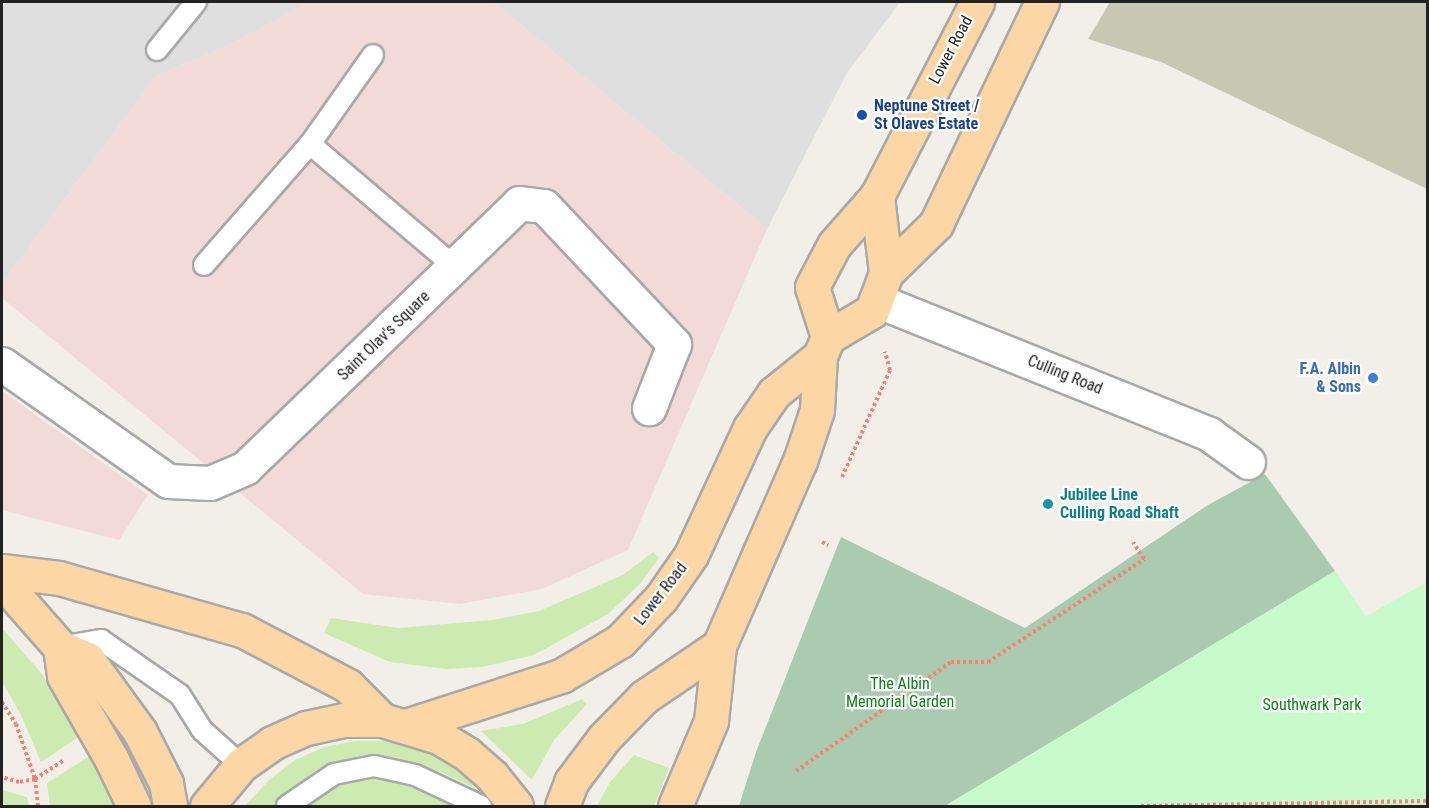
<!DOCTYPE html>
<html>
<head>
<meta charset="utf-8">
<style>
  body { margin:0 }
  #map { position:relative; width:1429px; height:808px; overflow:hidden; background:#f2efe9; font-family:"Roboto Condensed",sans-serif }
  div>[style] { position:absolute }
  .residential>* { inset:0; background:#e0dfdf }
  .commercial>* { inset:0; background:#f2dad9 }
  .construction>* { inset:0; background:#c7c7b4 }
  .grass>* { inset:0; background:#cdebb0 }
  .cemetery>* { inset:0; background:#aacbaf }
  .park>* { inset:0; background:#c8facc }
  .path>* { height:4px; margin-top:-2px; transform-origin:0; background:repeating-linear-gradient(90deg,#fa8072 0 3px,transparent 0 6px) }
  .roads { filter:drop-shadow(2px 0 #a9a9a9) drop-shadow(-2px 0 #a9a9a9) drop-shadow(0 2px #a9a9a9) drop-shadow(0 -2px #a9a9a9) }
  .lane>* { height:20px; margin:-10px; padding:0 10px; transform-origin:10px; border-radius:10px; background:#fff }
  .street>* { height:33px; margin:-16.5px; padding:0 16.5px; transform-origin:16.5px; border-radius:16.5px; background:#fff }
  .primary>* { height:33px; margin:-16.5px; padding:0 16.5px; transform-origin:16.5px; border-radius:16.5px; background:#fcd6a4 }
  .dots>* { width:16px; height:16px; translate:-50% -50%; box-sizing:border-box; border:3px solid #fff; border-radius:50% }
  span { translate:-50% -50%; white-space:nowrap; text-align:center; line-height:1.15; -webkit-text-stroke:4.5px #fff; paint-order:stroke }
  .street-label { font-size:16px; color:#222 }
  .transit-label { font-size:16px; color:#164399; font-weight:700 }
  .left { translate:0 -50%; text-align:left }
  .shop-label { font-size:16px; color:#366cbe; font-weight:700 }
  .right { translate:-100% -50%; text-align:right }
  .culture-label { font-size:16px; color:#0d838f; font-weight:700 }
  .park-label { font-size:16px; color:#0c8416 }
  .frame { position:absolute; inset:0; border:3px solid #222; pointer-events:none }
</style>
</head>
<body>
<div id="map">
  <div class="residential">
    <div style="clip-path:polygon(2px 2px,309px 2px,232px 44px,156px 76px,2px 284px)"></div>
    <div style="clip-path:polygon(493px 2px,900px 2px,847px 73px,767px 229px)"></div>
  </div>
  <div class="commercial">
    <div style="clip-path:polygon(309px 2px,493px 2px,767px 229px,628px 550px,542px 589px,460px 604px,363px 594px,2px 298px,2px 284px,156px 76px,232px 44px)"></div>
    <div style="clip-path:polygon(2px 391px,148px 495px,119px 540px,2px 510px)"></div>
  </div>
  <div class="construction">
    <div style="clip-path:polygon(1110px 2px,1427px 2px,1427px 189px,1161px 62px,1088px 39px)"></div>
  </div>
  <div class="grass">
    <div style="clip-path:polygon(653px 552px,659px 558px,640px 584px,608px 614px,534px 655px,482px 667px,446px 669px,390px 662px,324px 633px,331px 618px,398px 628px,493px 620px,539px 611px,623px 575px)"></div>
    <div style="clip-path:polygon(2px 628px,42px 674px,80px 736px,41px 762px,21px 715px,2px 682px)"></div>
    <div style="clip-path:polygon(582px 699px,587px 704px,554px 740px,532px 780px,481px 731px,523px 724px)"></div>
    <div style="clip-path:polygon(355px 741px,387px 741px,418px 747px,447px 760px,476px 784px,474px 788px,439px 771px,426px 793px,452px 806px,245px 806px,269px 780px,295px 760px,324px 747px)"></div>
    <div style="clip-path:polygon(91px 755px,116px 806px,50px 806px,47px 783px)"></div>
    <div style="clip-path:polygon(634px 755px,669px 768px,654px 806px,597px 806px,610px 782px)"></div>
    <div style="clip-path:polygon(2px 790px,27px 797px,29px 806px,2px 806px)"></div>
  </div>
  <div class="cemetery">
    <div style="clip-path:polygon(1265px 474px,1335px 571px,945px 806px,739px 806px,756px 752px,841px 537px,1025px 628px,1208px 505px)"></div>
  </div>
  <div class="park">
    <div style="clip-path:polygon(1335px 571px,1366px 616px,1427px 582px,1427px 806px,945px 806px)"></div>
  </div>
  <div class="path">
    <div style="left:842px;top:477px;width:117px;rotate:-65.8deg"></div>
    <div style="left:890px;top:370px;width:19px;rotate:-106deg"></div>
    <div style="left:822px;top:542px;width:7px;rotate:27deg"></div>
    <div style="left:2px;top:702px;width:26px;rotate:58deg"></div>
    <div style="left:16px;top:724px;width:58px;rotate:70.9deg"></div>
    <div style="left:35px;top:779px;width:16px;rotate:169deg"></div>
    <div style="left:19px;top:782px;width:18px;rotate:-164deg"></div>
    <div style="left:796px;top:771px;width:189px;rotate:-35.1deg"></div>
    <div style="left:951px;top:662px;width:37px"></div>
    <div style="left:988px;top:662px;width:187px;rotate:-33.4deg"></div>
    <div style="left:1144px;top:559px;width:20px;rotate:-123deg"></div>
    <div style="left:38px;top:806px;width:27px;rotate:-96deg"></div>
    <div style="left:35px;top:779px;width:35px;rotate:-33deg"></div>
    <div style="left:1141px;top:806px;width:287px;rotate:-1deg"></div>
  </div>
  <div class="roads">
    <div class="lane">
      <div style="left:157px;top:50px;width:62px;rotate:-50.9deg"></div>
      <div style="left:310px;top:144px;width:192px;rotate:40.3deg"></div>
      <div style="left:204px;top:265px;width:161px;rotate:-48.8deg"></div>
      <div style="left:310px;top:144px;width:109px;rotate:-54.7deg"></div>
      <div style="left:60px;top:647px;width:42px;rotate:-9.7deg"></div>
      <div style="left:101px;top:640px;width:96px;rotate:34.8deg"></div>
      <div style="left:180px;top:695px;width:41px;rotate:57.8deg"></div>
      <div style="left:202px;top:730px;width:52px;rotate:41.9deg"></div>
      <div style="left:287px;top:806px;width:57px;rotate:-34.2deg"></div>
      <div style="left:334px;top:774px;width:41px;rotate:-11.3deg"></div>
      <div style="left:374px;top:766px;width:42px;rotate:12.4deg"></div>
      <div style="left:415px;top:775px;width:73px;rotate:25.2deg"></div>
    </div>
    <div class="street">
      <div style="left:876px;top:300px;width:359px;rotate:21.9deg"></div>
      <div style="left:1209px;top:434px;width:48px;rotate:35.7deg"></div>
      <div style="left:2px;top:364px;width:203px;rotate:35.2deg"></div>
      <div style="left:168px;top:481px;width:42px;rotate:2.7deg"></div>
      <div style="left:210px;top:483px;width:38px;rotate:-23deg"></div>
      <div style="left:245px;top:468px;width:381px;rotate:-44deg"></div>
      <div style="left:519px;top:203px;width:25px;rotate:7deg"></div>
      <div style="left:544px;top:206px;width:190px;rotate:46.7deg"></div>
      <div style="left:674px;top:344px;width:69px;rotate:111.3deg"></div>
    </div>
    <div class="primary">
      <div style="left:886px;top:273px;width:70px;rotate:-44.4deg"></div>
      <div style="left:936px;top:224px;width:246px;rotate:-64.5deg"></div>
      <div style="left:828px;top:337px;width:52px;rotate:-107.7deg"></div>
      <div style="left:812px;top:287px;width:47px;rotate:-62.4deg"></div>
      <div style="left:834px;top:245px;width:65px;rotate:-48.7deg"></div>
      <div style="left:877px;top:196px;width:218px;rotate:-62.7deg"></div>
      <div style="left:2px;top:571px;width:57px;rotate:7deg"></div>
      <div style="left:59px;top:578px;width:190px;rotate:15.9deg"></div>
      <div style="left:242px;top:630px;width:120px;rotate:27.8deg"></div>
      <div style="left:348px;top:686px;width:48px;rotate:45deg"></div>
      <div style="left:2px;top:581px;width:88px;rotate:48.7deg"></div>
      <div style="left:60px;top:647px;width:29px;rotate:82deg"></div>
      <div style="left:64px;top:676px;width:95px;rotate:60.2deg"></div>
      <div style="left:111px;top:758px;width:53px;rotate:64.4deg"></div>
      <div style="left:60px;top:647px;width:30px;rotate:24deg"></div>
      <div style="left:87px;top:659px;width:90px;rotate:54deg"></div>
      <div style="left:140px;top:732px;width:57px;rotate:63deg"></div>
      <div style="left:166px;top:783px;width:23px;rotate:80deg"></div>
      <div style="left:409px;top:725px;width:160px;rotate:-17.9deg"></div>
      <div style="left:561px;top:676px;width:69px;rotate:-30.7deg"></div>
      <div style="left:620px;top:641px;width:59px;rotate:-46.4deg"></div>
      <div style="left:661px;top:598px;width:52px;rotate:-55.1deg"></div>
      <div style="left:691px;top:555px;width:140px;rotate:-65.1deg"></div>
      <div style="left:750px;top:428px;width:42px;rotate:-55.6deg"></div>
      <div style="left:774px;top:393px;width:59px;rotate:-38.8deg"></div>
      <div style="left:207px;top:806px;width:53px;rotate:-50.3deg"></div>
      <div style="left:241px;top:765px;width:38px;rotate:-35deg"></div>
      <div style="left:272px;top:743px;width:37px;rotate:-24deg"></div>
      <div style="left:306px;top:728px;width:39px;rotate:-12deg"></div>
      <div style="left:344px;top:720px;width:38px"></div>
      <div style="left:382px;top:720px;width:59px;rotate:16.6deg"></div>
      <div style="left:439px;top:737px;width:33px;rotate:31deg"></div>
      <div style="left:467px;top:754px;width:33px;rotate:41deg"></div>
      <div style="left:492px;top:776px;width:38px;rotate:51deg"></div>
      <div style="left:562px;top:806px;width:26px;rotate:-69deg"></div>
      <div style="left:571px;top:782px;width:55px;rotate:-53.1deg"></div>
      <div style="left:604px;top:738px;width:57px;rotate:-45.7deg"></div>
      <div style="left:644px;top:697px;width:91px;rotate:-34.2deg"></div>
      <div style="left:719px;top:646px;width:202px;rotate:-66.4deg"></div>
      <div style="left:800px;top:461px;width:54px;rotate:-71.6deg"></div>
      <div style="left:817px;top:410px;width:54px;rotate:-86.8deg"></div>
      <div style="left:820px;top:356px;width:21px;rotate:-67deg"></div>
      <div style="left:828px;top:337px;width:51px;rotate:-30.6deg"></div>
      <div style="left:872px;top:311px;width:40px;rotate:-69.8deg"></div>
      <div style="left:886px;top:273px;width:78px;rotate:-96.7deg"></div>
      <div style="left:675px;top:806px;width:92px;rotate:-67deg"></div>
      <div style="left:711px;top:721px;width:75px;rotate:-83.9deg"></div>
    </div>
  </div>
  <div class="dots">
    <div style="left:862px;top:115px;background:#1a4fb4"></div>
    <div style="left:1373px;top:378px;background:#3f7fe0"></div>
    <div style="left:1048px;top:504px;background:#0f9aa8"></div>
  </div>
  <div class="street-label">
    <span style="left:951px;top:50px;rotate:-62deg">Lower Road</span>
    <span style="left:384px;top:336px;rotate:-44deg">Saint Olav's Square</span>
    <span style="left:1065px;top:375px;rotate:22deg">Culling Road</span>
    <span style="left:661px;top:594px;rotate:-52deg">Lower Road</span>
  </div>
  <div class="transit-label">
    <span class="left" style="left:874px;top:115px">Neptune Street /<br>St Olaves Estate</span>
  </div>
  <div class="shop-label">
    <span class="right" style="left:1361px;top:378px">F.A. Albin<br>&amp; Sons</span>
  </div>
  <div class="culture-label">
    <span class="left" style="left:1060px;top:504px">Jubilee Line<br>Culling Road Shaft</span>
  </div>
  <div class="park-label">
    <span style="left:900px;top:693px">The Albin<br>Memorial Garden</span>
    <span style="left:1312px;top:705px">Southwark Park</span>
  </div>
  <div class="frame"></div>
</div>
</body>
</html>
